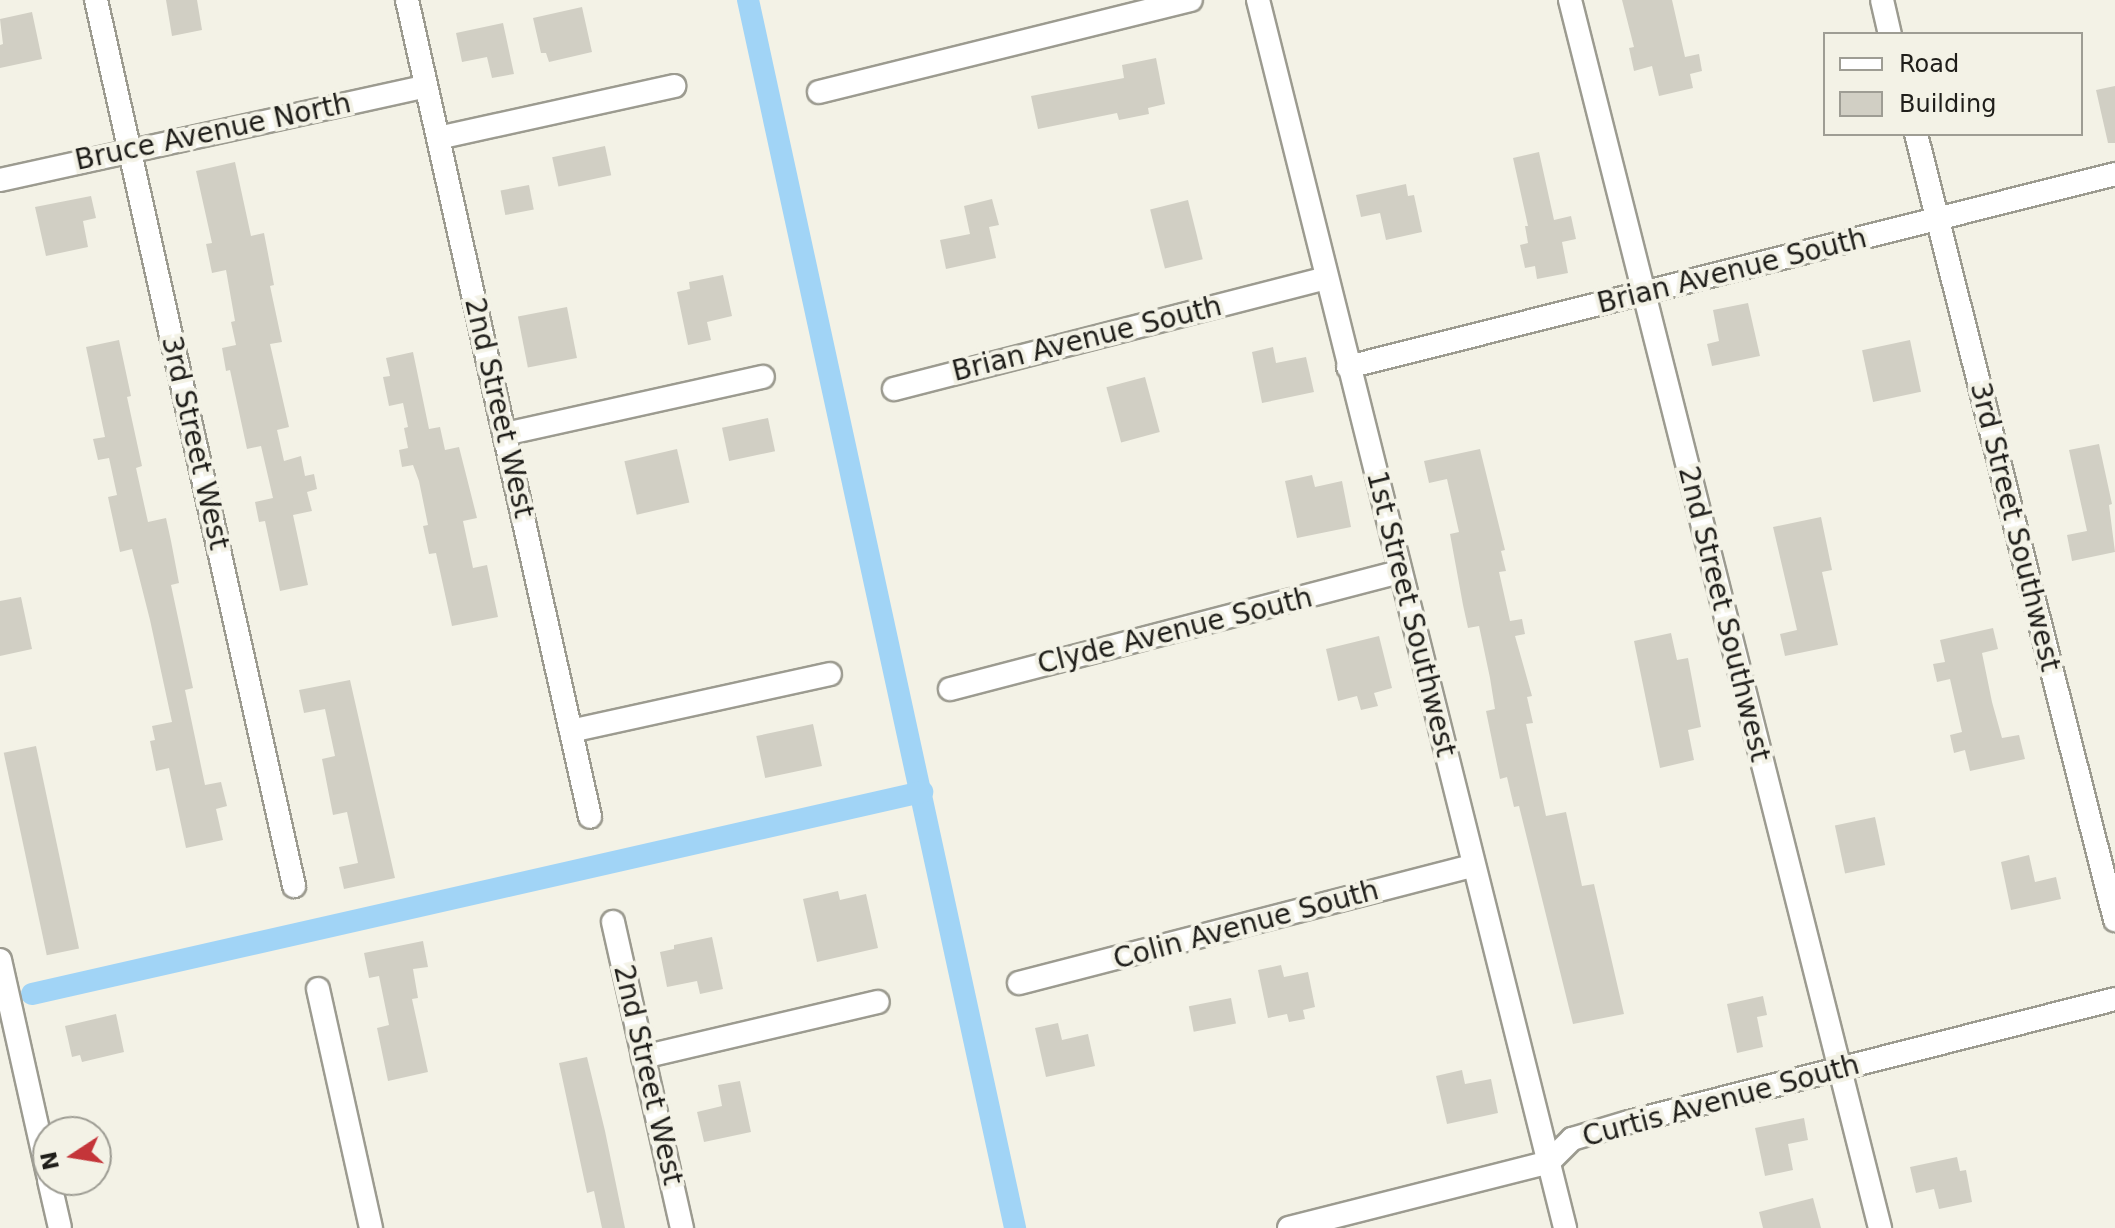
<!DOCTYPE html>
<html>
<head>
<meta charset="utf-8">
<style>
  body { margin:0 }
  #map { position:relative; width:2115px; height:1228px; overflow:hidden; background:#f3f2e6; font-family:"DejaVu Sans",sans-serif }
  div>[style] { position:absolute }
  .canal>* { height:22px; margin:-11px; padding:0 11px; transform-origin:11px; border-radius:11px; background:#a1d4f6 }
  .building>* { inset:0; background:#d1cfc4; transform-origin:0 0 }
  .roads { filter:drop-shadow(2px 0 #9c9b90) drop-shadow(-2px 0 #9c9b90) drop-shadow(0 2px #9c9b90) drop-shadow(0 -2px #9c9b90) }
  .street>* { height:22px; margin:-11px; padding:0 11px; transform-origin:11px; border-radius:11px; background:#fff }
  span { translate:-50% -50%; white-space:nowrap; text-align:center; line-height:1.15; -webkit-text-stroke:8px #f3f2e6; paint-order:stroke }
  .street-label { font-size:28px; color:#1f1e1a }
  .legend { position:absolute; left:1823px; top:32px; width:260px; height:104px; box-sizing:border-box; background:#f3f2e6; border:2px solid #9e9d94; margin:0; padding:10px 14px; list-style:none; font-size:24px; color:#1f1e1a }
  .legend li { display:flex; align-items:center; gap:16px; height:40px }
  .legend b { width:40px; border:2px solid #9e9d94 }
  .north { position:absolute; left:32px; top:1116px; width:80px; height:80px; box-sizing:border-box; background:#f3f2e6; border:2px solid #9e9d94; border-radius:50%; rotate:258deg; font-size:22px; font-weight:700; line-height:32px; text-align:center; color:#1f1e1a }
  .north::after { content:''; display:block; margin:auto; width:28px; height:36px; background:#c43539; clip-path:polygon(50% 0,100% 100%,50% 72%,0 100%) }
</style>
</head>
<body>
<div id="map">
  <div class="canal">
    <div style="left:748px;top:0;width:1257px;rotate:77.73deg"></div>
    <div style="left:32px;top:994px;width:913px;rotate:-12.79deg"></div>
  </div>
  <div class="building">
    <div style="clip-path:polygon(166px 0,197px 0,202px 30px,172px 36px)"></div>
    <div style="clip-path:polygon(1622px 0,1672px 0,1685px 57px,1699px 54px,1702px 71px,1690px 74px,1693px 88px,1659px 96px,1652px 66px,1634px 71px,1629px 48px,1634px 47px)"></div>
    <div style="clip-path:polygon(582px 7px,592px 52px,549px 62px,546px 53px,541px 53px,533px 18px)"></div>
    <div style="clip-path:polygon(32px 12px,42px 59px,0 68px,0 45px,3px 44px,0 19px)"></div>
    <div style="clip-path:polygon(503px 23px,514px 74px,492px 78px,487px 57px,462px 62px,456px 33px)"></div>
    <div style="clip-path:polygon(1156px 58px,1165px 104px,1148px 108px,1149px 114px,1119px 120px,1117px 113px,1038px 129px,1031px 96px,1124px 78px,1122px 65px)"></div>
    <div style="clip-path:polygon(2115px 86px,2115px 143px,2108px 143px,2096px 90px)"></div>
    <div style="left:605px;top:146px;width:30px;height:54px;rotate:78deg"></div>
    <div style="clip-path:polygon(1539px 152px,1554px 220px,1571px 216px,1576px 239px,1562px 242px,1568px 273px,1537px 279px,1535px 266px,1525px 268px,1520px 245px,1528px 243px,1525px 226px,1528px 226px,1513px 158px)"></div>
    <div style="clip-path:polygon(235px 162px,251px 236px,264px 233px,274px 285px,270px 286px,282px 342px,270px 344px,289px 427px,277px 430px,284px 461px,301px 456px,305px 476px,314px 474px,317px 489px,307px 492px,312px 511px,293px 515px,308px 585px,280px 591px,265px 521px,259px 522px,255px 502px,273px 498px,261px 446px,247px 449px,230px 370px,226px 371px,222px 348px,236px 345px,231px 322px,235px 321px,226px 270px,212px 273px,206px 244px,212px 243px,196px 171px)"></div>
    <div style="clip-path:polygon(1406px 184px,1408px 196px,1414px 195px,1422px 232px,1386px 240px,1380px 213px,1361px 217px,1356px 195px)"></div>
    <div style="left:529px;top:185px;width:25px;height:29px;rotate:79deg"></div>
    <div style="clip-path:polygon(91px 196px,96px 218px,83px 221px,88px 247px,46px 256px,35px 207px)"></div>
    <div style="clip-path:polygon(992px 199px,999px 225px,989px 227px,996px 258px,946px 269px,940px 240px,970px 234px,964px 206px)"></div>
    <div style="left:1188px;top:200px;width:61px;height:39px;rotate:76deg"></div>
    <div style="clip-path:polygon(723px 275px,732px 316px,707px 322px,711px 340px,688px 345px,677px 292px,690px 289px,689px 282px)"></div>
    <div style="clip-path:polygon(1748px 303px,1760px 356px,1712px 366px,1707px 344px,1719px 341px,1713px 310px)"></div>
    <div style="left:567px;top:307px;width:52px;height:50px;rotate:79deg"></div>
    <div style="clip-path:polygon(119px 340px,131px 396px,127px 397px,142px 466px,136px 468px,148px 522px,166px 518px,171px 541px,179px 583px,171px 585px,193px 688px,185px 690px,205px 785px,221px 782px,227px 806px,216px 809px,223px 840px,186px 848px,169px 768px,156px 771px,150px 741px,155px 740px,152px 726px,172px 722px,150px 620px,132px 549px,120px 552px,108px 497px,117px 495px,109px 458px,98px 460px,93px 439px,105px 437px,86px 347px)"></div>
    <div style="left:1910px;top:340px;width:53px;height:49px;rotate:78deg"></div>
    <div style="clip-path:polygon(1273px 347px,1276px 363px,1306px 357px,1314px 392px,1262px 403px,1252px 352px)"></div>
    <div style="clip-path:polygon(413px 352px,429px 429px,440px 427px,445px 450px,459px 447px,477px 518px,463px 521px,473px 568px,487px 565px,498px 617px,452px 626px,436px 553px,429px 554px,423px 526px,428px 525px,419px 481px,413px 465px,402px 467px,399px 450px,408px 448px,404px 428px,408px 427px,403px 403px,389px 406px,383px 377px,390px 376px,386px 358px)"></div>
    <div style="left:1145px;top:377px;width:57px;height:40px;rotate:75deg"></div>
    <div style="left:768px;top:418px;width:34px;height:47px;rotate:78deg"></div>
    <div style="clip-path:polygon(2099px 444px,2112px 504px,2109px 505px,2115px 552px,2072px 561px,2067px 535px,2087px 531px,2069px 450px)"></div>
    <div style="left:677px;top:449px;width:55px;height:54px;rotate:77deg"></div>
    <div style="clip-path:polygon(1480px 449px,1505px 550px,1501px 551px,1506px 571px,1499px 572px,1510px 621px,1522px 619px,1525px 634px,1515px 636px,1532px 696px,1527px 697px,1533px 723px,1526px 724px,1546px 816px,1566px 812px,1582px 886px,1594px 884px,1624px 1014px,1573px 1024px,1519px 806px,1514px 807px,1507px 777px,1500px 779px,1486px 711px,1495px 709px,1490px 678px,1479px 626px,1468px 628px,1463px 605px,1450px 534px,1459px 532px,1447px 479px,1429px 483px,1424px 461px)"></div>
    <div style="clip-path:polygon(1312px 475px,1315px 487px,1342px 481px,1351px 527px,1297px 538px,1285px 481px)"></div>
    <div style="clip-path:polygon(1821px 517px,1832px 570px,1822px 572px,1838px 645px,1785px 656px,1780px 634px,1797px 630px,1773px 527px)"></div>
    <div style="clip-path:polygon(21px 597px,32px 649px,0 656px,0 601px)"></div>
    <div style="clip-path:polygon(1993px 628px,1998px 649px,1982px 653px,1992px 702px,2002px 738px,2019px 735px,2025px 759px,1970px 771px,1965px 750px,1954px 753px,1950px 735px,1962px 732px,1950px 679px,1937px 682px,1933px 664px,1945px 662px,1940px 640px)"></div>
    <div style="clip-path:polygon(1671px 633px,1677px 660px,1688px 658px,1701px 727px,1688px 730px,1694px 760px,1660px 768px,1634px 641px)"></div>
    <div style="clip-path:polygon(1379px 636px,1392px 688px,1374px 693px,1378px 706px,1361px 710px,1357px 696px,1338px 701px,1326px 649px)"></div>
    <div style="clip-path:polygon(350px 680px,395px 878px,344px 889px,339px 867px,358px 863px,347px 812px,333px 815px,322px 759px,335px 756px,325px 709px,304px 713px,299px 690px)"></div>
    <div style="left:813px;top:724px;width:43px;height:58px;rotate:78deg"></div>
    <div style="left:36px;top:746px;width:207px;height:33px;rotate:78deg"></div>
    <div style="left:1875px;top:817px;width:49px;height:41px;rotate:78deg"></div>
    <div style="clip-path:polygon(2029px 855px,2035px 882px,2056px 877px,2061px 899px,2011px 910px,2001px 862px)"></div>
    <div style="clip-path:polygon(838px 891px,840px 900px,866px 894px,878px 948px,817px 962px,803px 899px)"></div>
    <div style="clip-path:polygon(712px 937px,723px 989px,700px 994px,697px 981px,667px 987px,660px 952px,674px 949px,674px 945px)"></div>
    <div style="clip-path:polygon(423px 941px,428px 967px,413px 969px,418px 998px,412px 999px,428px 1072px,388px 1081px,377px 1028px,389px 1025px,379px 976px,369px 978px,364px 953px)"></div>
    <div style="clip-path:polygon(1281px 965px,1284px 977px,1308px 972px,1315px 1007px,1303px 1010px,1305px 1019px,1289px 1022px,1287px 1014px,1268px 1018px,1258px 970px)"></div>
    <div style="clip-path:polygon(1763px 996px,1767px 1015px,1757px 1017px,1763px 1047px,1737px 1053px,1727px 1004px)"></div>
    <div style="left:1231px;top:998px;width:26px;height:43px;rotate:79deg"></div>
    <div style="clip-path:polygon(116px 1014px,124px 1052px,82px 1062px,80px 1055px,72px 1057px,65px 1026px)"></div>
    <div style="clip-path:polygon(1058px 1023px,1062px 1040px,1088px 1034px,1095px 1066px,1046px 1077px,1035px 1028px)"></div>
    <div style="clip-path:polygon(587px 1057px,605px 1131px,625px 1228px,602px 1228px,594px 1191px,587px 1193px,559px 1063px)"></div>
    <div style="clip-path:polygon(1462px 1070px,1465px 1084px,1491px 1079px,1498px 1113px,1447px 1124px,1436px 1076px)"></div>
    <div style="clip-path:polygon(740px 1081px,751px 1132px,704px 1142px,697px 1112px,722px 1106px,718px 1085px)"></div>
    <div style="clip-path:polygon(1804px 1118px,1808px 1140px,1788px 1144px,1793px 1170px,1765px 1176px,1755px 1128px)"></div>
    <div style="clip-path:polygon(1957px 1157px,1960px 1171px,1966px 1170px,1972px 1202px,1939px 1209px,1934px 1189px,1916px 1193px,1910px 1167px)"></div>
    <div style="clip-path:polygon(1813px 1198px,1821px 1228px,1763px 1228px,1759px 1212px)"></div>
  </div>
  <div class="roads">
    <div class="street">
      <div style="left:96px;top:0;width:908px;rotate:77.4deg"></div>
      <div style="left:407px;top:0;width:837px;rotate:77.37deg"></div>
      <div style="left:1258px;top:0;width:1266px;rotate:75.96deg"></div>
      <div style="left:1570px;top:0;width:1267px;rotate:75.83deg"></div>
      <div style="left:1882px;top:0;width:35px;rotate:77deg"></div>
      <div style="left:819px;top:92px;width:383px;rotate:-13.9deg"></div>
      <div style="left:1916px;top:134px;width:811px;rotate:75.79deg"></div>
      <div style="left:438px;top:138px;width:242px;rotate:-12.4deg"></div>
      <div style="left:0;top:180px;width:436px;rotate:-12.4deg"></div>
      <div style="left:1348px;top:367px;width:791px;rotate:-14.12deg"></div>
      <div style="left:894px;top:389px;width:446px;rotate:-14.4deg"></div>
      <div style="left:505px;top:434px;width:264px;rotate:-12.5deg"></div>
      <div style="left:950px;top:689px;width:465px;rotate:-14.6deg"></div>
      <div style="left:571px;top:731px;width:265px;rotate:-12.4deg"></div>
      <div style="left:613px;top:922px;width:314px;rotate:77.3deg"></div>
      <div style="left:0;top:960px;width:220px;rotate:77.4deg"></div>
      <div style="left:1019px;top:983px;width:469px;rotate:-14.5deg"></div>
      <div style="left:318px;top:989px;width:245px;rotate:77.5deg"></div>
      <div style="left:643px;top:1057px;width:241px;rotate:-13.2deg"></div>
      <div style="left:49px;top:1180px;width:49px;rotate:77.1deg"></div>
      <div style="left:1289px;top:1228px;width:268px;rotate:-14.2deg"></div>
      <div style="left:1549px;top:1162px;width:33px;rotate:-45deg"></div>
      <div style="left:1572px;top:1139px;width:59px;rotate:-16.6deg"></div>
      <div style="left:1629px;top:1122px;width:501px;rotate:-14.2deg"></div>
    </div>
  </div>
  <div class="street-label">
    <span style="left:213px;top:132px;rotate:-12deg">Bruce Avenue North</span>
    <span style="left:1732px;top:271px;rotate:-14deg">Brian Avenue South</span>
    <span style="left:1087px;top:339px;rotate:-14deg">Brian Avenue South</span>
    <span style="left:499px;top:408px;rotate:77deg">2nd Street West</span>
    <span style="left:195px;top:443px;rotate:77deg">3rd Street West</span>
    <span style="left:2015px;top:527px;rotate:76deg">3rd Street Southwest</span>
    <span style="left:1411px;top:614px;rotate:76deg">1st Street Southwest</span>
    <span style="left:1724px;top:614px;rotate:76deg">2nd Street Southwest</span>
    <span style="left:1175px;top:631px;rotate:-14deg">Clyde Avenue South</span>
    <span style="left:1246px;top:925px;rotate:-15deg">Colin Avenue South</span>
    <span style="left:648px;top:1075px;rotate:77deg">2nd Street West</span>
    <span style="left:1721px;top:1101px;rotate:-15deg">Curtis Avenue South</span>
  </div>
  <ul class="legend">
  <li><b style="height:10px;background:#fff"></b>Road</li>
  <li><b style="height:22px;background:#d1cfc4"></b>Building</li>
  </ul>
  <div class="north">N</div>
</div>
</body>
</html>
